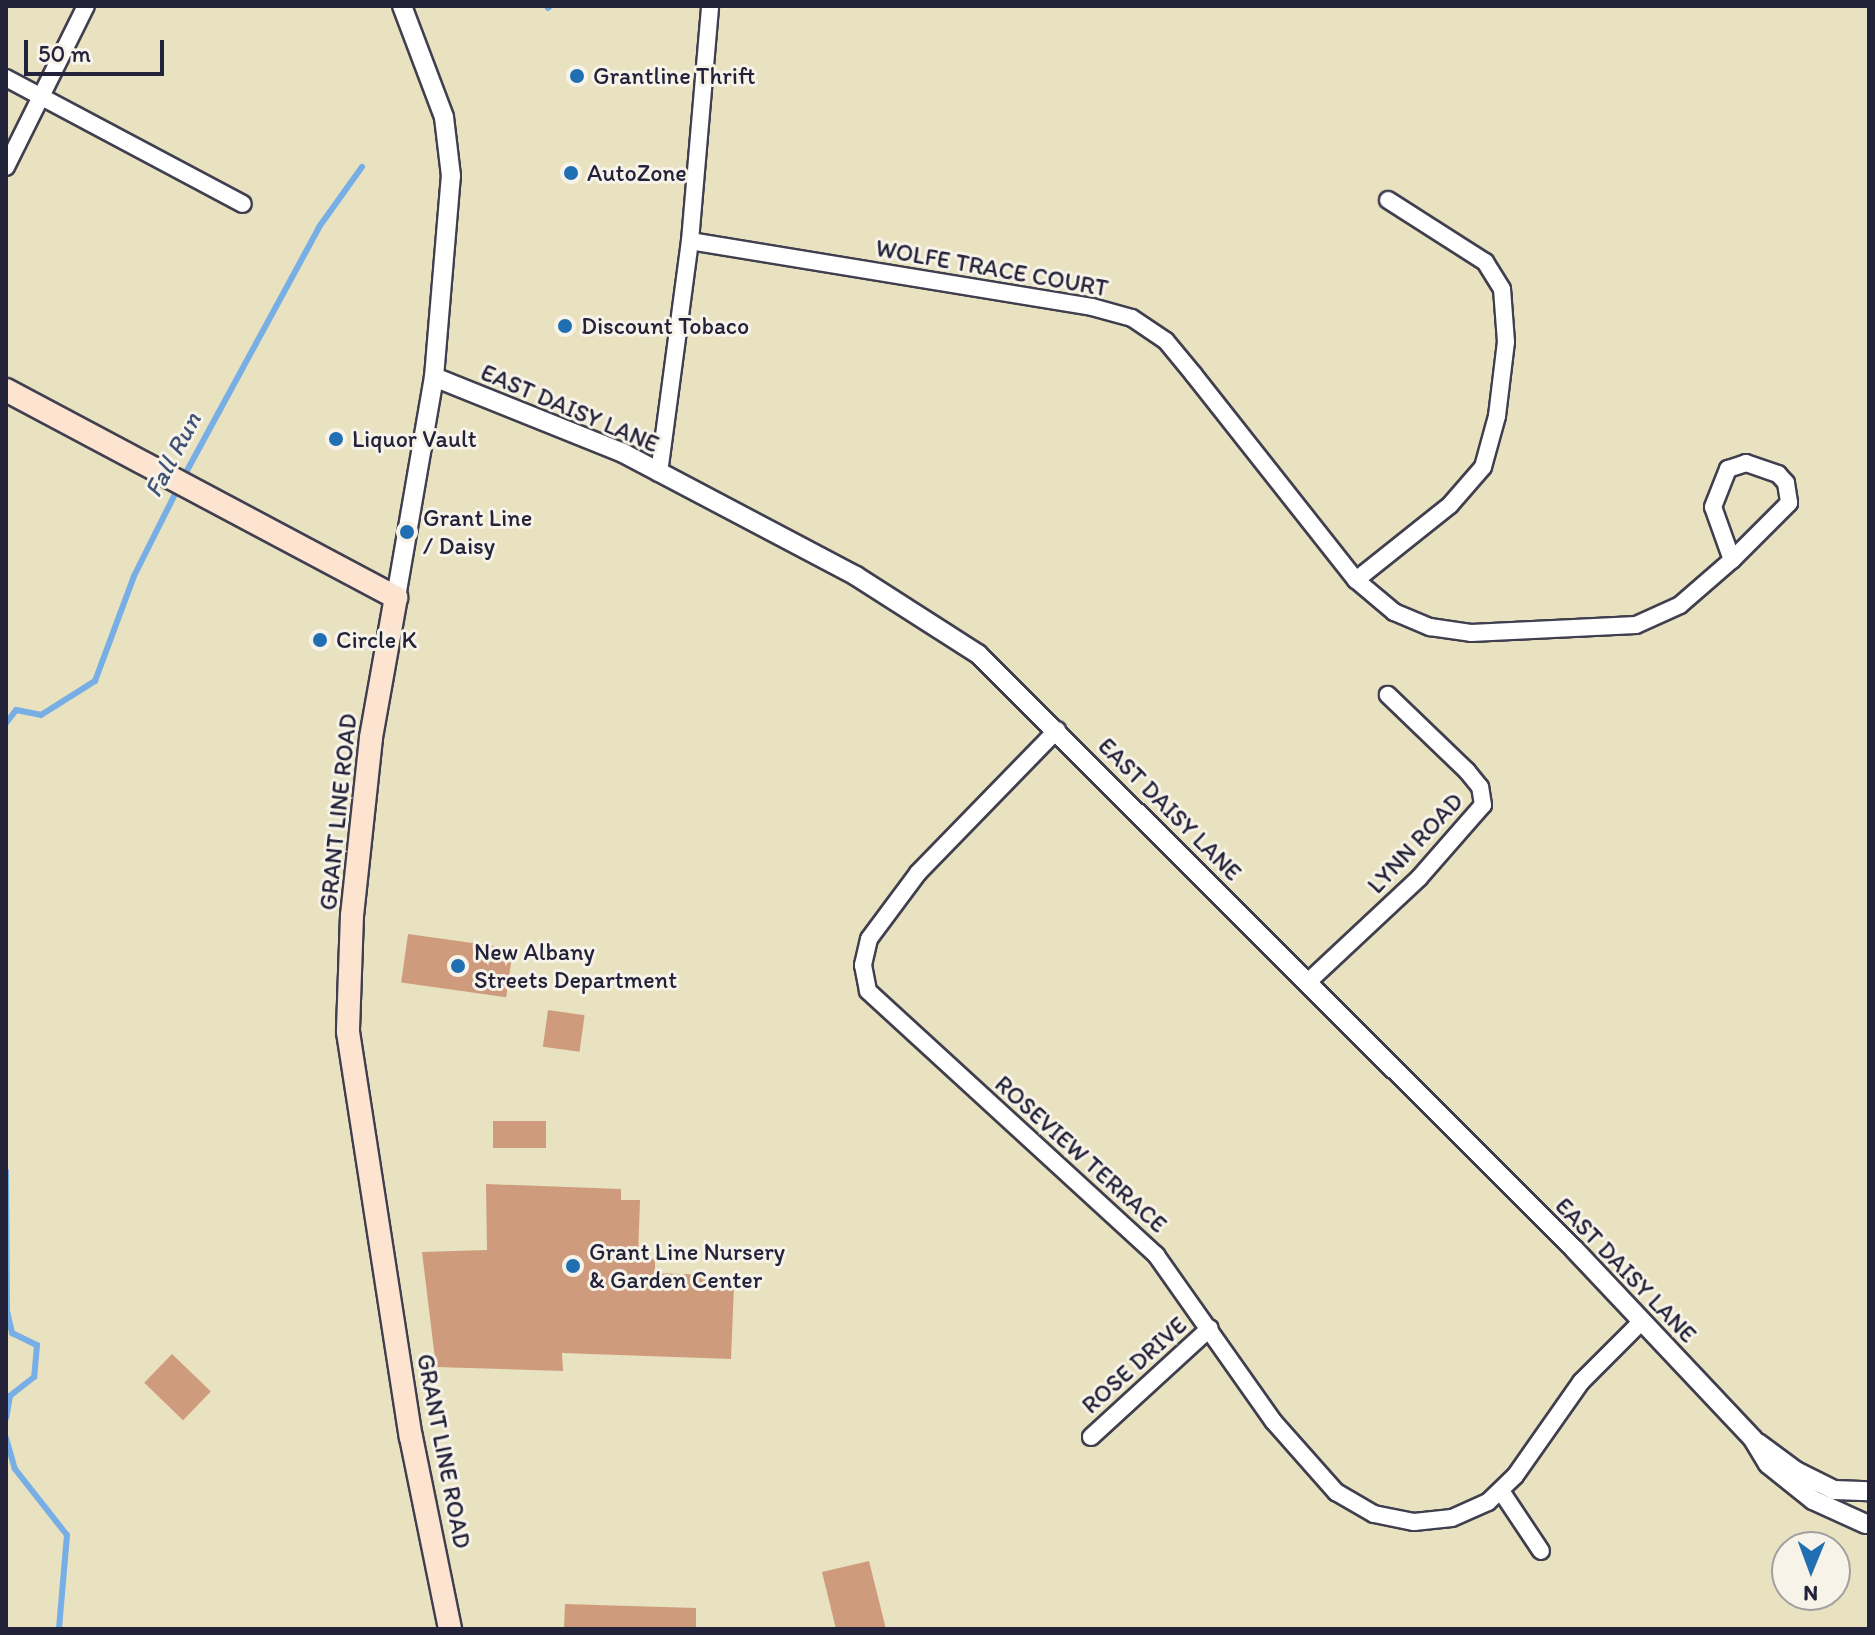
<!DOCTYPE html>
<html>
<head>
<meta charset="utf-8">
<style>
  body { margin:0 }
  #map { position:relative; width:1875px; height:1635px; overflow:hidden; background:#e8e2c0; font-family:Itim,sans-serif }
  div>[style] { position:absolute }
  .stream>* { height:6px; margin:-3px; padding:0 3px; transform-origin:3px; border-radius:3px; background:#78aee6 }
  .building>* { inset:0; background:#cf9b7d; transform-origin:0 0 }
  .roads { filter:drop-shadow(2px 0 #403f4f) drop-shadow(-2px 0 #403f4f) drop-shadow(0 2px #403f4f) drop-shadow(0 -2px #403f4f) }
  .minor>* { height:16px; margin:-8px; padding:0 8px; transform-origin:8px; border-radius:8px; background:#fff }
  .tertiary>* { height:18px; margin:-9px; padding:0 9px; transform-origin:9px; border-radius:9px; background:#fff }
  .secondary>* { height:22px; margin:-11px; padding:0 11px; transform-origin:11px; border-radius:11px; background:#fde4d1 }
  .dots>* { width:22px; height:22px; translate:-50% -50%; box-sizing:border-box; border:4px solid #f7f3e8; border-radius:50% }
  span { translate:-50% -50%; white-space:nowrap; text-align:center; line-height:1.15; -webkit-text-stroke:6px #f7f3e8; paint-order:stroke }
  .poi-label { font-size:24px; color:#22223b }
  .left { translate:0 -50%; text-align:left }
  .street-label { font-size:24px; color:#22223b }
  .water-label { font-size:26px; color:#405377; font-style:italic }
  .frame { position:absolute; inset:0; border:8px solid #22223b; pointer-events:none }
  .north { position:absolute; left:1771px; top:1531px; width:80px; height:80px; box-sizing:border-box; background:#f7f3e8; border:2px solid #a29fa3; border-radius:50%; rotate:181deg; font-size:22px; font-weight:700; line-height:32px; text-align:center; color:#22223b }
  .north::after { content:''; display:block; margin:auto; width:28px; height:36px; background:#1f6fb2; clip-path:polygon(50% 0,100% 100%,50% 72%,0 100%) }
  .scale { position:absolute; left:24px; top:40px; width:140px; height:36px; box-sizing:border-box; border:4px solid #22223b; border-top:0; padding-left:10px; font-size:24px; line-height:28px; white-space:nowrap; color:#22223b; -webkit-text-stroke:6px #f7f3e8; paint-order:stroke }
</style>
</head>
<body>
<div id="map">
  <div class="stream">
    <div style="left:548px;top:8px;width:3px;rotate:-45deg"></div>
    <div style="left:183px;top:478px;width:285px;rotate:-61.5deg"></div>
    <div style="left:319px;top:227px;width:74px;rotate:-54.4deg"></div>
    <div style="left:6px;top:723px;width:16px;rotate:-52deg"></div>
    <div style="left:16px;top:710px;width:25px;rotate:11deg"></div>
    <div style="left:41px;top:715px;width:64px;rotate:-32.2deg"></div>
    <div style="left:95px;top:681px;width:112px;rotate:-69.6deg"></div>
    <div style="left:134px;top:576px;width:98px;rotate:-63.4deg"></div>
    <div style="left:6px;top:1171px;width:140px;rotate:89.6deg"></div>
    <div style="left:7px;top:1311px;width:23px;rotate:77deg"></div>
    <div style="left:12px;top:1333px;width:28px;rotate:26deg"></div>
    <div style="left:37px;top:1345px;width:32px;rotate:95deg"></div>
    <div style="left:34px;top:1377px;width:31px;rotate:142deg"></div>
    <div style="left:10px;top:1396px;width:22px;rotate:100deg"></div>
    <div style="left:6px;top:1438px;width:32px;rotate:74deg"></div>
    <div style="left:15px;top:1469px;width:84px;rotate:51.8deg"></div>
    <div style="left:67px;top:1535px;width:94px;rotate:94.9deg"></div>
  </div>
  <div class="building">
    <div style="left:408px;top:934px;width:106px;height:49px;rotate:8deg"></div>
    <div style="left:548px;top:1010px;width:37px;height:37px;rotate:8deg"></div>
    <div style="left:493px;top:1121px;width:53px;height:27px"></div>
    <div style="clip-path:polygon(486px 1184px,621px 1189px,621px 1200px,640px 1200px,638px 1258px,655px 1259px,655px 1273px,708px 1275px,708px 1286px,734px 1286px,731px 1359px,562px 1353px,563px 1371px,436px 1367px,422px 1252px,487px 1250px)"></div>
    <div style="left:172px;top:1354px;width:54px;height:40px;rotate:44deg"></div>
    <div style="clip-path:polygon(869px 1561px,886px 1629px,836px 1629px,822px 1572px)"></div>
    <div style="clip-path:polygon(565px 1604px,696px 1608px,696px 1629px,564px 1629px)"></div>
  </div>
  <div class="roads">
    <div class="minor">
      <div style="left:6px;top:78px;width:268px;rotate:28deg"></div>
      <div style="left:6px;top:167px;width:180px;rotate:-63.6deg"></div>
      <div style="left:690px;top:241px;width:407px;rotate:9.3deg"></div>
      <div style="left:1092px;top:307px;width:41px;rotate:15.4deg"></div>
      <div style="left:1132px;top:318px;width:41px;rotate:34.1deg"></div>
      <div style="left:1166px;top:341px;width:44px;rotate:50.5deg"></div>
      <div style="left:1194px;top:375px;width:261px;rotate:51.7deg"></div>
      <div style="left:1356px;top:580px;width:50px;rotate:40.1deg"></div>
      <div style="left:1394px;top:612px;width:39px;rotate:23deg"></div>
      <div style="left:1430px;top:627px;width:41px;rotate:8.3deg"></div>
      <div style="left:1471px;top:633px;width:165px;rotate:-2.8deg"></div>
      <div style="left:1636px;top:625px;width:48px;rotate:-24.4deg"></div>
      <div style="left:1680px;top:605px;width:69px;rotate:-40.9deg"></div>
      <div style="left:1746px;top:463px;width:34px;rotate:19deg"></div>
      <div style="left:1778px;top:474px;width:12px;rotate:48deg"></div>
      <div style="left:1786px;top:483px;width:20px;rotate:81deg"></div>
      <div style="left:1789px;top:503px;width:81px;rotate:135deg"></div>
      <div style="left:1732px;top:560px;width:56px;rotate:-109.7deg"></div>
      <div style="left:1713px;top:507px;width:41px;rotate:-68.5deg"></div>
      <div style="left:1728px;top:469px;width:19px;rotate:-18deg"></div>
      <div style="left:659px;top:473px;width:234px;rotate:-82.4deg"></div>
      <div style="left:690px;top:241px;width:236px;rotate:-85.1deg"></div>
      <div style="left:1356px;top:580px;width:120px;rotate:-38.6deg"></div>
      <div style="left:1450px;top:505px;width:50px;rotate:-49deg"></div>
      <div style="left:1483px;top:467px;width:53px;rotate:-74.6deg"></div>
      <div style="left:1497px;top:416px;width:75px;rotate:-83.1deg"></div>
      <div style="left:1506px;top:342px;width:53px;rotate:-94.3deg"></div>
      <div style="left:1502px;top:289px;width:32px;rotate:-122deg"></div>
      <div style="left:1485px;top:262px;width:115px;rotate:-147.4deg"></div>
      <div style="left:1057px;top:730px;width:199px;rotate:134.2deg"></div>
      <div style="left:918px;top:873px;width:82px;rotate:126.6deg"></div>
      <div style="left:869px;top:939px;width:27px;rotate:103deg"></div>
      <div style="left:863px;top:965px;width:26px;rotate:79deg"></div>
      <div style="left:868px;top:991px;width:391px;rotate:42.5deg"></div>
      <div style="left:1156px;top:1255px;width:204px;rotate:54.8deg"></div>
      <div style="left:1274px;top:1422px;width:94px;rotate:48.5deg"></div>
      <div style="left:1336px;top:1492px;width:44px;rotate:30.1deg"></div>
      <div style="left:1374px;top:1514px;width:41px;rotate:11.3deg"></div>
      <div style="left:1414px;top:1522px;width:38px;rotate:-6deg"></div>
      <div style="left:1452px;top:1518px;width:39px;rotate:-24deg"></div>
      <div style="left:1488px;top:1502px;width:37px;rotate:-44deg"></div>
      <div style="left:1515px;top:1476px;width:115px;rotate:-54.9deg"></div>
      <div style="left:1581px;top:1382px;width:85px;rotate:-45deg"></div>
      <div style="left:1308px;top:982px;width:152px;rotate:-43.1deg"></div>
      <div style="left:1419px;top:878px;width:97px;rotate:-48.8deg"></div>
      <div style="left:1483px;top:805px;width:18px;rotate:-99deg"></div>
      <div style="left:1480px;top:787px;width:21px;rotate:-129deg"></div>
      <div style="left:1467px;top:771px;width:110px;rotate:-136.1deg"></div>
      <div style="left:1091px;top:1437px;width:161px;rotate:-42.5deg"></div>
      <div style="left:1501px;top:1491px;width:72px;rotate:56.3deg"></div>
    </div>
    <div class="tertiary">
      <div style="left:434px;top:377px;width:204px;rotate:21.9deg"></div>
      <div style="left:623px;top:453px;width:263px;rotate:27.8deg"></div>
      <div style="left:856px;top:576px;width:145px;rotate:32.6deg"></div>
      <div style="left:978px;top:654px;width:842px;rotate:44.95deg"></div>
      <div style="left:1574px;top:1249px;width:261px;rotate:46.7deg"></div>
      <div style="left:1753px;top:1439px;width:29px;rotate:59deg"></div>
      <div style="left:1768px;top:1464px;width:58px;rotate:38.7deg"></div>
      <div style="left:1813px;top:1500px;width:58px;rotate:24.4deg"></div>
      <div style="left:396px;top:597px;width:223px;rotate:-80.2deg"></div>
      <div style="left:434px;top:377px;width:202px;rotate:-85.2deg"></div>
      <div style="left:451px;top:176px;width:59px;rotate:-96.8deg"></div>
      <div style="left:444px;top:117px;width:119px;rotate:-110.7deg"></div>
      <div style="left:1758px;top:1443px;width:47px;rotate:36.4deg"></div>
      <div style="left:1796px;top:1471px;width:42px;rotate:26.6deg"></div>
      <div style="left:1834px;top:1490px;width:35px;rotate:2deg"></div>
    </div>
    <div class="secondary">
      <div style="left:6px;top:390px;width:442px;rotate:28deg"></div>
      <div style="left:396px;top:597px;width:143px;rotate:100.1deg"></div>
      <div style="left:371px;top:738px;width:178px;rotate:96.1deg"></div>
      <div style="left:352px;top:915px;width:117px;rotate:92deg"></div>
      <div style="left:348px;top:1032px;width:410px;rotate:81.2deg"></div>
      <div style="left:411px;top:1437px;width:196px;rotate:78.5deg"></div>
    </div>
  </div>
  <div class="dots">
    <div style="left:577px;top:76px;background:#1f6fb2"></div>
    <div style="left:571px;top:173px;background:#1f6fb2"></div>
    <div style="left:565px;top:326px;background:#1f6fb2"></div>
    <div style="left:336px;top:439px;background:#1f6fb2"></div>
    <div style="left:407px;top:532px;background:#1f6fb2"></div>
    <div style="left:320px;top:640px;background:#1f6fb2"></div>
    <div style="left:458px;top:966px;background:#1f6fb2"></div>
    <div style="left:573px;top:1266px;background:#1f6fb2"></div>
  </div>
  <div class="poi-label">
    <span class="left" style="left:593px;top:76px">Grantline Thrift</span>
    <span class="left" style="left:587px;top:173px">AutoZone</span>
    <span class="left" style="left:581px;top:326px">Discount Tobaco</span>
    <span class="left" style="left:352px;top:439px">Liquor Vault</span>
    <span class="left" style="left:423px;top:532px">Grant Line<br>/ Daisy</span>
    <span class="left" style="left:336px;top:640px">Circle K</span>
    <span class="left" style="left:474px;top:966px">New Albany<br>Streets Department</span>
    <span class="left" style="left:589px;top:1266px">Grant Line Nursery<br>&amp; Garden Center</span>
  </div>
  <div class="street-label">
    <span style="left:992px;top:268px;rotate:10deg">WOLFE TRACE COURT</span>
    <span style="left:570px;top:408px;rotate:23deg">EAST DAISY LANE</span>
    <span style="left:1170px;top:809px;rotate:45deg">EAST DAISY LANE</span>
    <span style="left:338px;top:812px;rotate:-84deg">GRANT LINE ROAD</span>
    <span style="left:1415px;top:843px;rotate:-47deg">LYNN ROAD</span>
    <span style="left:1081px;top:1154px;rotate:42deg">ROSEVIEW TERRACE</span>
    <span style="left:1626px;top:1270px;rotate:46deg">EAST DAISY LANE</span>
    <span style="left:1134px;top:1365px;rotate:-42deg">ROSE DRIVE</span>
    <span style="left:444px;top:1451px;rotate:79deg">GRANT LINE ROAD</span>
  </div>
  <div class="water-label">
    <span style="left:173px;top:455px;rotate:-62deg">Fall Run</span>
  </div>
  <div class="frame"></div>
  <div class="north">N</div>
  <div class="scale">50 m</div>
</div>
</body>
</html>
